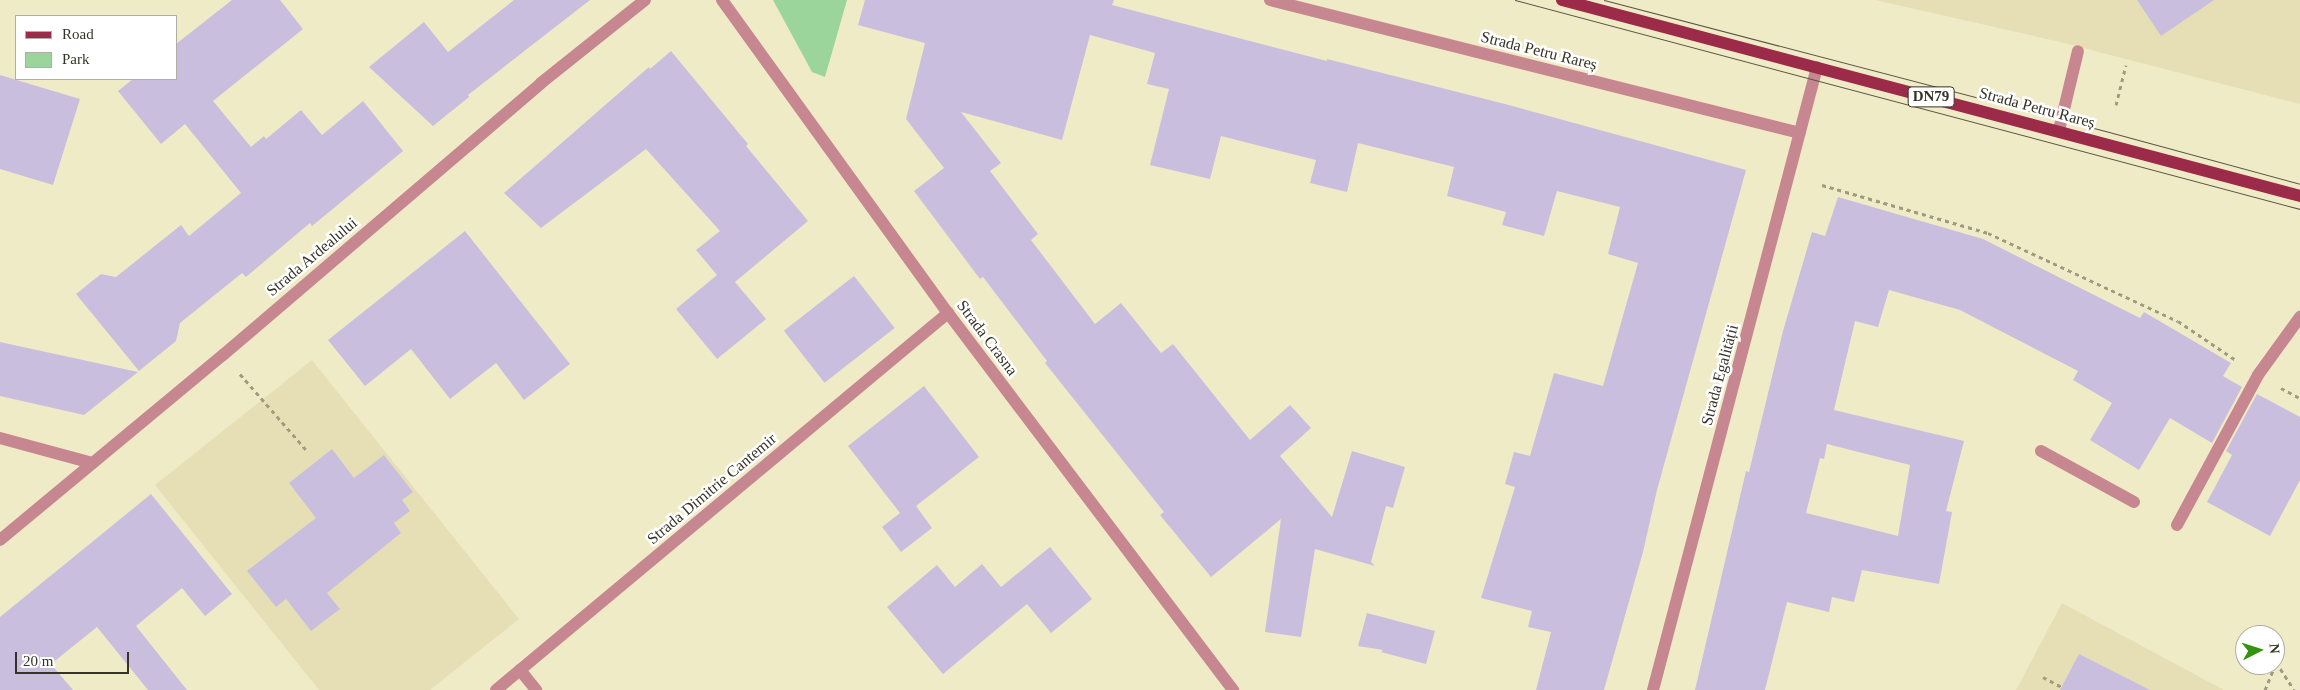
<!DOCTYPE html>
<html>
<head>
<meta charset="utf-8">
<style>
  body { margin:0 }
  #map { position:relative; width:2300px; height:690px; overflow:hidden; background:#f0ebc7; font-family:"Times New Roman",serif }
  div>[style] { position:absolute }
  .built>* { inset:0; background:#e6dfb5 }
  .green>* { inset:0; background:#9bd59b }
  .building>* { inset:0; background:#cabedf; transform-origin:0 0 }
  .path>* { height:3px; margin-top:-1.5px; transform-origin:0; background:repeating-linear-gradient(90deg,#9f9b81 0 4px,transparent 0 8px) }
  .lane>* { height:12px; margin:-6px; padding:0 6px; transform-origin:6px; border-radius:6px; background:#c78791 }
  .street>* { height:12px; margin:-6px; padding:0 6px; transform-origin:6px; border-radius:6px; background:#c78791 }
  .primary>* { height:12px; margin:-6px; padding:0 6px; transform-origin:6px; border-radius:6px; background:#9c2a49 }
  .tram>* { height:1px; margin:-0.5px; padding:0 0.5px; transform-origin:0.5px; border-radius:0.5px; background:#595544 }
  span { translate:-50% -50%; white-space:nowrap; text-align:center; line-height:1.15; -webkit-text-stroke:5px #fff; paint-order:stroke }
  .shield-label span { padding:1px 4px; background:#fff; border:1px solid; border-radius:4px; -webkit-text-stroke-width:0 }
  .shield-label { font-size:15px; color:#363326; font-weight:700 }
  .street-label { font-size:16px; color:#363326 }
  .legend { position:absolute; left:15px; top:15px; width:162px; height:65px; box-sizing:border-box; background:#fff; border:1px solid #afada8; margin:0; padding:6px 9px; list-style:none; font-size:15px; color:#363326 }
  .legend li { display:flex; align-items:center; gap:10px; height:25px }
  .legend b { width:25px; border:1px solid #afada8 }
  .north { position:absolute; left:2235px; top:625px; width:50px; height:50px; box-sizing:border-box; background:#fff; border:1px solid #afada8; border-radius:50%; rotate:85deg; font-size:14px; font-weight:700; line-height:20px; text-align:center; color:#363326 }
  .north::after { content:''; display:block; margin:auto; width:18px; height:22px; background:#329310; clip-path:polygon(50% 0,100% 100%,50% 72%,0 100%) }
  .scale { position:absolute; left:15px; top:652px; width:114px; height:22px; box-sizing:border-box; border:2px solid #363326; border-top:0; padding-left:6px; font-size:15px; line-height:18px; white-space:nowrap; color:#363326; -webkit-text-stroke:4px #fff; paint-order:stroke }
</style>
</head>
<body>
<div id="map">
  <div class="built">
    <div style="clip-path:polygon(1875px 0,2300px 0,2300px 104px,2060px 42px)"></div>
    <div style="clip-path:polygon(312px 360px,519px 619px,430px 690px,319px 690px,155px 485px)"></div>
    <div style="clip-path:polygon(2062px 603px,2224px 690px,2016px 690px)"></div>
  </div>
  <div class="green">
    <div style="clip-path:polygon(773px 0,847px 0,825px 77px,812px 72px)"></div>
  </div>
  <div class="building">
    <div style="clip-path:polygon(232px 0,280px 0,303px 29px,213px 101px,251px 147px,264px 136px,266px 139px,301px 110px,322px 135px,363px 101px,403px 151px,312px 226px,310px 223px,246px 277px,242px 273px,180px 323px,176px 341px,139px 371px,76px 294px,101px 274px,116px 277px,181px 225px,189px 236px,241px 193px,185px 124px,161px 144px,118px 91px,133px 79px,176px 79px,176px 44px)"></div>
    <div style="clip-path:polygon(514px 0,590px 0,468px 95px,469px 97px,433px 126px,369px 67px,424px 22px,448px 52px)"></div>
    <div style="clip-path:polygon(865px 0,1114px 0,1112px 5px,1327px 61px,1327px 59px,1505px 104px,1746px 170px,1657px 490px,1643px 552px,1604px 690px,1536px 690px,1551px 632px,1528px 627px,1532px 611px,1481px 598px,1515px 487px,1505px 484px,1514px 452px,1530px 456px,1554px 373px,1603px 386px,1638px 263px,1608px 254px,1620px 207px,1557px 191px,1544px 236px,1502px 225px,1506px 212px,1447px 196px,1454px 167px,1358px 143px,1347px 192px,1310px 183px,1316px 160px,1221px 136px,1210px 179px,1150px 165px,1169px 89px,1147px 84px,1155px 53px,1090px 35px,1062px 140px,961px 112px,1001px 163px,990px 171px,1038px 234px,1031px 240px,1095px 324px,1121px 303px,1161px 353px,1173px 344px,1250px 440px,1290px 405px,1311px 428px,1280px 456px,1332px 517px,1352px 451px,1405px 467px,1393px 508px,1386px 506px,1371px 562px,1375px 566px,1315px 549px,1301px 637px,1265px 632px,1281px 519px,1211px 577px,1160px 515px,1164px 512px,1045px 363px,1047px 361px,983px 277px,980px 279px,914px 191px,944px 168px,906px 119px,925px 43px,858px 25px)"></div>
    <div style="clip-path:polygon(2137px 0,2214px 0,2161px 36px)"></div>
    <div style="clip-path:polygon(671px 51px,748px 144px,746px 146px,808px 221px,735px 282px,766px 319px,717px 359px,676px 309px,717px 275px,696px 250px,720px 231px,646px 149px,541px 228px,504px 193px,649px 67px,650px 69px)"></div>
    <div style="clip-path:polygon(0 75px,80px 99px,53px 185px,0 169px)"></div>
    <div style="clip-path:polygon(evenodd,1838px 197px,1983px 239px,2140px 318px,2144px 312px,2231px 363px,2223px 376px,2242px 387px,2212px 443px,2170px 418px,2139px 470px,2090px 440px,2112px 403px,2073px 380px,2078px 371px,1960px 310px,1889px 290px,1878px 327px,1855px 321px,1834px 410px,1964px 441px,1946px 511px,1952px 512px,1939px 584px,1862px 570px,1854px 602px,1832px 597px,1829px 612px,1787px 602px,1765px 690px,1695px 690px,1746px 471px,1749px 472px,1783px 331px,1812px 232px,1825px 236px,1838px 197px,1827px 444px,1910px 465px,1898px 536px,1806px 513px,1820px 458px,1824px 459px,1827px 444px)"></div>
    <div style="clip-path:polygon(465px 231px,570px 364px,524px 400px,496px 363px,450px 399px,411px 349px,365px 386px,328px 340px)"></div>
    <div style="left:854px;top:276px;width:66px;height:89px;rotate:52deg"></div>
    <div style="clip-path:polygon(0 342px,138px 372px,84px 415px,0 396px)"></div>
    <div style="clip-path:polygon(924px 386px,979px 457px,916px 506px,932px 528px,901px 552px,882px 527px,900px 513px,848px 446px)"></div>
    <div style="clip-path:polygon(2257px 394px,2300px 417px,2300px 480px,2270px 536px,2207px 502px,2232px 455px,2226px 451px)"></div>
    <div style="clip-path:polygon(332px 449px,354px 478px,384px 455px,413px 492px,402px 500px,410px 511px,394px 523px,401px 533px,327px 593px,340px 609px,311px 631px,286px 599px,276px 607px,247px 571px,316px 518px,289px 483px)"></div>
    <div style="clip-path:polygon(151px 494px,232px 594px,205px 616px,182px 588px,136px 626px,187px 690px,148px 690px,97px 627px,51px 664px,73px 690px,0 690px,0 617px)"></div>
    <div style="clip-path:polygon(1050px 547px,1092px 599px,1051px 633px,1027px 604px,943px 674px,887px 607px,937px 565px,955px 587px,982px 564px,1001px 587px)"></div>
    <div style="clip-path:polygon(1367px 613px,1435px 631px,1426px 664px,1381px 652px,1383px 650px,1358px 646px)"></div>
    <div style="clip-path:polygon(2079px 654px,2150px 690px,2060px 690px)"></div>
  </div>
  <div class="path">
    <div style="left:2116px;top:105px;width:41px;rotate:-76deg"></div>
    <div style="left:1822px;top:185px;width:173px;rotate:16.1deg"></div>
    <div style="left:1988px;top:233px;width:209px;rotate:24.9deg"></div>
    <div style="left:2178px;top:321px;width:71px;rotate:34.1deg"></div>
    <div style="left:240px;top:374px;width:103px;rotate:48.9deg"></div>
    <div style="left:2281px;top:388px;width:21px;rotate:28deg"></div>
    <div style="left:2276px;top:662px;width:33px;rotate:57deg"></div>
    <div style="left:2043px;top:677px;width:21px;rotate:28deg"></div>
    <div style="left:2265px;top:690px;width:27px;rotate:-68deg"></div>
  </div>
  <div class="lane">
    <div style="left:2059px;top:130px;width:81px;rotate:-76.5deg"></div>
    <div style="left:2041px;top:451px;width:106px;rotate:28.7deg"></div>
    <div style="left:2177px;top:525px;width:170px;rotate:-61.6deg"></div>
    <div style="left:2258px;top:375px;width:72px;rotate:-54.1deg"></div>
  </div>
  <div class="street">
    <div style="left:722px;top:0;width:386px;rotate:54.2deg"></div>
    <div style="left:948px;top:313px;width:473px;rotate:52.9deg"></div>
    <div style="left:1270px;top:0;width:546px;rotate:14.09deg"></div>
    <div style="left:0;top:438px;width:95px;rotate:15.2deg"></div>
    <div style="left:0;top:540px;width:290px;rotate:-39.7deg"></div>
    <div style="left:223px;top:355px;width:418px;rotate:-40.5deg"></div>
    <div style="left:541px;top:83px;width:133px;rotate:-38.6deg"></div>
    <div style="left:520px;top:670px;width:26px;rotate:51deg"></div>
    <div style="left:496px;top:690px;width:589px;rotate:-39.83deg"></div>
    <div style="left:1653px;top:690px;width:644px;rotate:-75.25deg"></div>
  </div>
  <div class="primary">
    <div style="left:1562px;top:0;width:764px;rotate:14.87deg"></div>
  </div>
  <div class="tram">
    <div style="left:1515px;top:0;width:812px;rotate:14.91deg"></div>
    <div style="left:1604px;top:0;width:522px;rotate:14.65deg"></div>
    <div style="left:2109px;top:132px;width:198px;rotate:15.2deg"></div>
  </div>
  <div class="shield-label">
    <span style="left:1931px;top:97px">DN79</span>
  </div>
  <div class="street-label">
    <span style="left:1539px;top:51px;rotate:14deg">Strada Petru Rareș</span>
    <span style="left:2037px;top:108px;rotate:15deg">Strada Petru Rareș</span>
    <span style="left:312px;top:257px;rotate:-40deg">Strada Ardealului</span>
    <span style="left:987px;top:338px;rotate:53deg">Strada Crasna</span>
    <span style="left:1720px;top:375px;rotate:-75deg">Strada Egalității</span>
    <span style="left:712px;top:489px;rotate:-40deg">Strada Dimitrie Cantemir</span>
  </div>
  <ul class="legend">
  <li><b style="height:6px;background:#9c2a49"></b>Road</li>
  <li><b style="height:14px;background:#9bd59b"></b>Park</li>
  </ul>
  <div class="north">N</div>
  <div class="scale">20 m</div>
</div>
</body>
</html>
